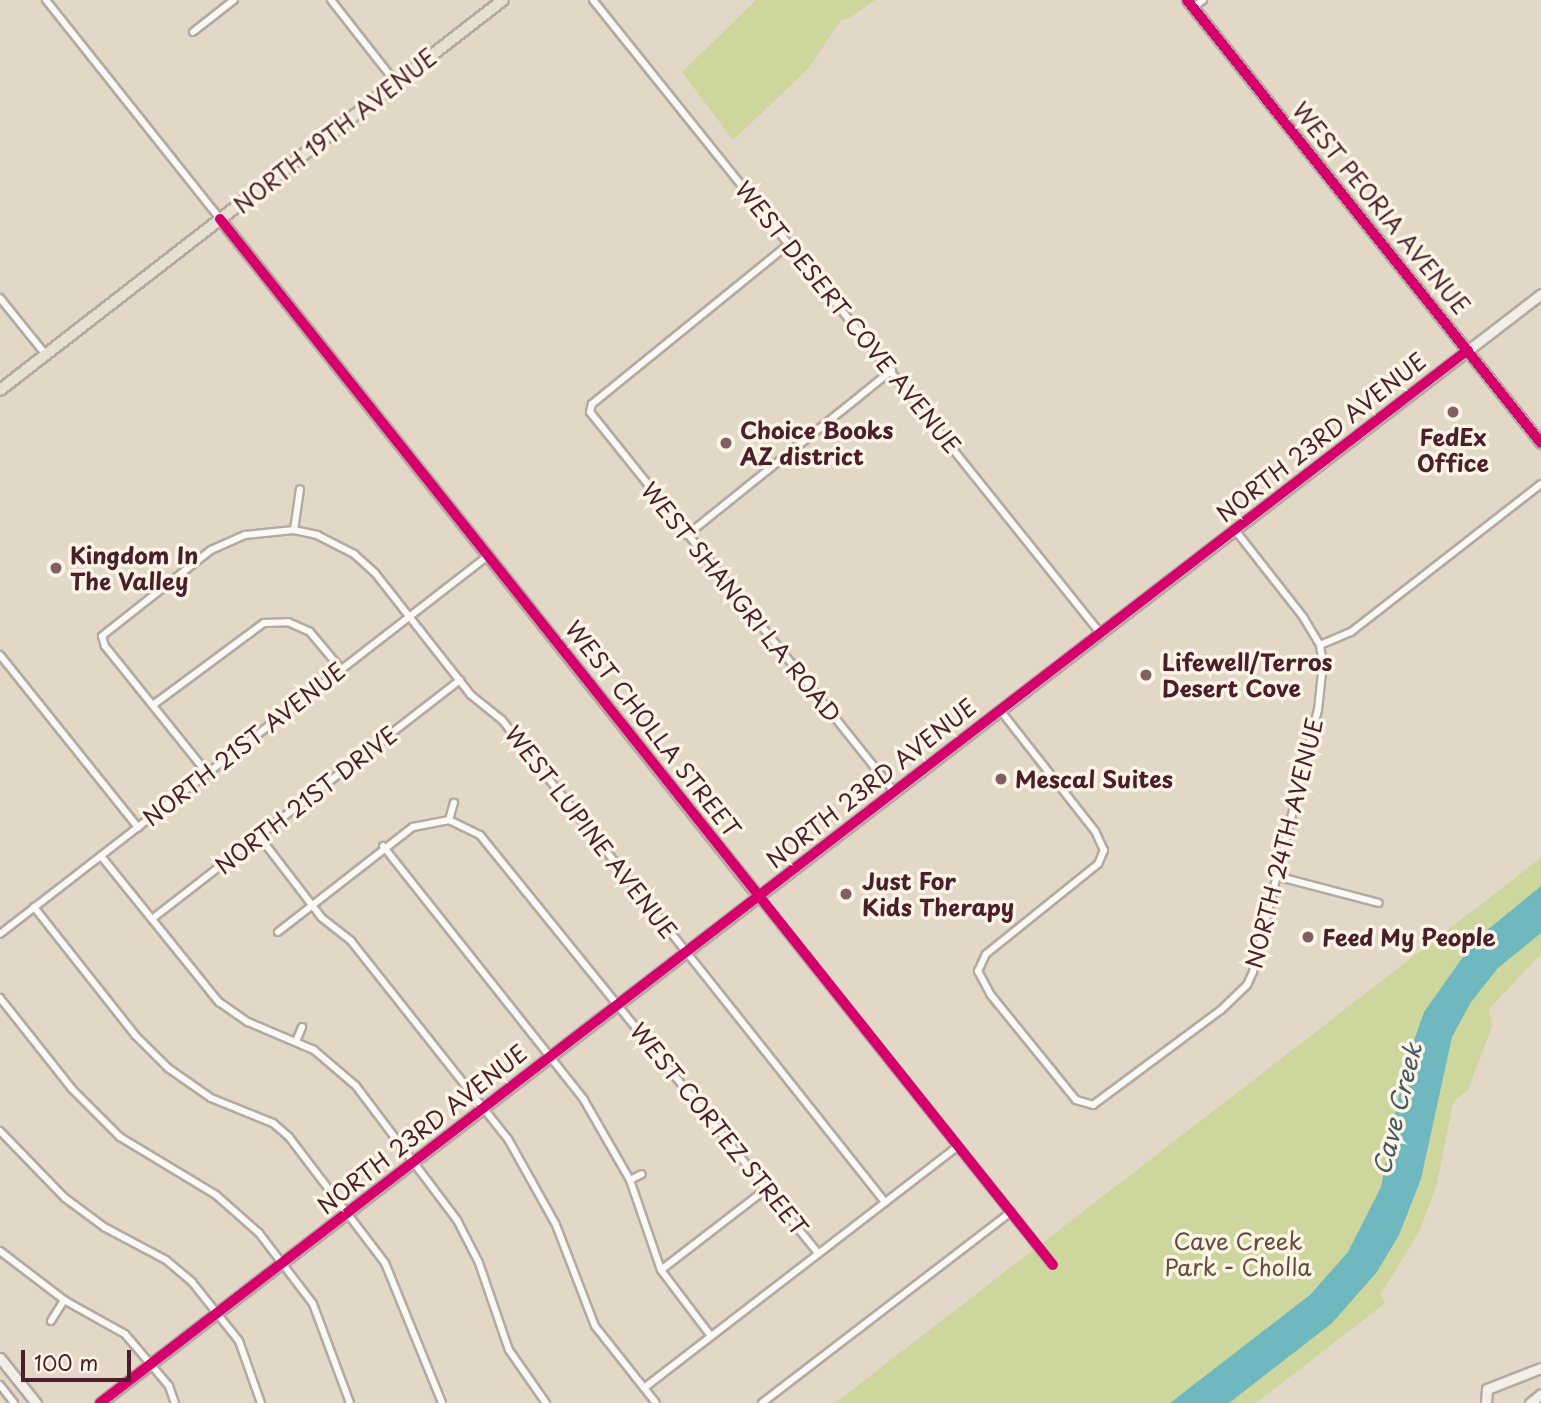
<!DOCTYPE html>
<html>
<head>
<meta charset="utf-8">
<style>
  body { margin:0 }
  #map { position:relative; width:1541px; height:1403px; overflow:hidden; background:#e3d8c7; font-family:"Playpen Sans",sans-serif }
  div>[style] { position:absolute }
  .green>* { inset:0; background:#ccd69d }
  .water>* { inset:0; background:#6fb8bf }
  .roads { filter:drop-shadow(2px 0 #b5aaa0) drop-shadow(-2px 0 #b5aaa0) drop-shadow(0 2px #b5aaa0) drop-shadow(0 -2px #b5aaa0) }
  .street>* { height:6px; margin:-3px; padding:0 3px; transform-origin:3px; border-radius:3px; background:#fbf9f7 }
  .secondary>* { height:9px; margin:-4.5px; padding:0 4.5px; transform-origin:4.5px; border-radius:4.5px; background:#f2efe8 }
  .primary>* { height:10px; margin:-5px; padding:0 5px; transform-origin:5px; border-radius:5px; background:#e6e0d2 }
  .cycleway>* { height:10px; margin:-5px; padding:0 5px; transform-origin:5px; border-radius:5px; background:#d6006c }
  .dots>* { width:19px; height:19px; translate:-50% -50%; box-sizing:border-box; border:4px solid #fcf5e5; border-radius:50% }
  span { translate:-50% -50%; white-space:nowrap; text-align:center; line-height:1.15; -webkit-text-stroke:7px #fcf5e5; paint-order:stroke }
  .street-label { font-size:23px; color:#4a1f2b }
  .poi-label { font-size:23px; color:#4a1f2b; font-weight:700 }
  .left { translate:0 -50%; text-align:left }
  .park-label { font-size:23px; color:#664c3f }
  .water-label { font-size:24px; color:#455765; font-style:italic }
  .scale { position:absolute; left:21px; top:1350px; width:110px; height:32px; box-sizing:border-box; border:4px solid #4a1f2b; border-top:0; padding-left:9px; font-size:21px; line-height:24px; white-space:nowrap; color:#4a1f2b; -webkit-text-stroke:5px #fcf5e5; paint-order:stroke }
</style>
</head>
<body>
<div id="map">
  <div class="green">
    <div style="clip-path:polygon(756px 0,875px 0,850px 18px,841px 20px,809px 68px,733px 140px,682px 72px)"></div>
    <div style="clip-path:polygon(1541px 858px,1541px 954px,1489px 1009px,1492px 1026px,1468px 1090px,1453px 1102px,1437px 1184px,1419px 1232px,1380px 1295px,1385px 1303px,1308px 1363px,1255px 1403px,835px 1403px)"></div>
  </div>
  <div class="water">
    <div style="clip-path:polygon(1541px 886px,1541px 933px,1498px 968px,1471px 1002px,1452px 1037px,1421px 1179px,1399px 1235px,1377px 1272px,1332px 1323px,1229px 1403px,1170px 1403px,1310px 1295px,1348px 1252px,1381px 1187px,1404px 1069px,1424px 1012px,1475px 940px)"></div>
  </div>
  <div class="roads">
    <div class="street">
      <div style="left:46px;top:0;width:280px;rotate:51.5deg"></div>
      <div style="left:331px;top:0;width:105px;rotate:51.9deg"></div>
      <div style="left:593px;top:0;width:812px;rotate:51.3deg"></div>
      <div style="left:1193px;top:8px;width:13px;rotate:-39deg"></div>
      <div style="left:193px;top:32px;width:52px;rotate:-38deg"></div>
      <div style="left:789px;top:244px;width:254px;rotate:140.9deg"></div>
      <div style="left:592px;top:404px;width:8px;rotate:104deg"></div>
      <div style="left:590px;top:412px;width:487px;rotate:51.3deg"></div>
      <div style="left:0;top:298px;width:73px;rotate:51.1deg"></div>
      <div style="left:294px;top:530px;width:41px;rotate:-81.7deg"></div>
      <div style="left:687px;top:535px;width:263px;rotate:-38.8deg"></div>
      <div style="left:1320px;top:645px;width:34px;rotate:-23deg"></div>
      <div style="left:1351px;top:632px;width:241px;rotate:-37.9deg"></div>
      <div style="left:0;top:655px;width:221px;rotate:51.3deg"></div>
      <div style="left:153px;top:705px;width:138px;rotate:-36.5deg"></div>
      <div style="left:264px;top:623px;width:24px;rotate:-2deg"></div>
      <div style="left:288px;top:622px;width:24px;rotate:24deg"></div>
      <div style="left:310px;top:632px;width:48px;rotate:50deg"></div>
      <div style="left:1000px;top:710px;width:154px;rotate:51.9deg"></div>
      <div style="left:1095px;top:831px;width:21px;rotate:65deg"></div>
      <div style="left:1104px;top:850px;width:15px;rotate:113deg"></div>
      <div style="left:1098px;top:864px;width:144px;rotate:141.2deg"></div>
      <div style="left:986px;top:954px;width:19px;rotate:115deg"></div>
      <div style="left:978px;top:971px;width:26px;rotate:62deg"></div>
      <div style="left:990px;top:994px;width:136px;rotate:50.9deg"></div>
      <div style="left:1076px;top:1100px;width:18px;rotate:16deg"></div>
      <div style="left:1093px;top:1105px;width:159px;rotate:-36.6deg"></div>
      <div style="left:1221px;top:1010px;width:36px;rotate:-44deg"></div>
      <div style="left:1247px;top:985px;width:14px;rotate:-65deg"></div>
      <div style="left:1253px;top:972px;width:270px;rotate:-76.1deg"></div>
      <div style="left:1318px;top:710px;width:46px;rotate:-83.8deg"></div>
      <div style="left:1323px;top:664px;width:19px;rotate:-99deg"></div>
      <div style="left:1320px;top:645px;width:31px;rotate:-121deg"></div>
      <div style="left:1304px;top:618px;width:112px;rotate:-128.1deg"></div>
      <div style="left:207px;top:773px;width:163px;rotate:-128.8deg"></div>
      <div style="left:105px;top:646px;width:10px;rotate:-107deg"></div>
      <div style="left:102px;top:636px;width:139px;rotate:-38.3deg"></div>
      <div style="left:211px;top:550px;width:37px;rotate:-24deg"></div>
      <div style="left:245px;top:535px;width:49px;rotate:-5.8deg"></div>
      <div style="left:294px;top:530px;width:24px;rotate:12deg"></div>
      <div style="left:317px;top:535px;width:42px;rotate:27.2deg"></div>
      <div style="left:354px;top:554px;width:28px;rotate:42deg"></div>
      <div style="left:375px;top:573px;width:155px;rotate:51.8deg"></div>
      <div style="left:471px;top:695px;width:40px;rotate:39deg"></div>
      <div style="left:502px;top:720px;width:616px;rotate:51.53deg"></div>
      <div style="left:449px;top:820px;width:18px;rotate:-74deg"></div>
      <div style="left:259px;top:836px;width:103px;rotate:52.5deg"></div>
      <div style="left:322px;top:918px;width:37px;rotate:38deg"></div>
      <div style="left:351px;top:941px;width:253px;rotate:51.6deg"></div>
      <div style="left:508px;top:1139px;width:98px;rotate:60.8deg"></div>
      <div style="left:556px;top:1225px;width:108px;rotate:68.9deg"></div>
      <div style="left:595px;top:1326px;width:98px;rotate:51.6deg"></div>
      <div style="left:383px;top:846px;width:324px;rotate:51.6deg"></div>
      <div style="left:584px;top:1100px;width:92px;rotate:60.1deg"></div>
      <div style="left:630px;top:1180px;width:95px;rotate:71deg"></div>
      <div style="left:661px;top:1270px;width:83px;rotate:52.9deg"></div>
      <div style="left:101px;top:856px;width:188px;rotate:51.1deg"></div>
      <div style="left:219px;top:1002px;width:35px;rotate:35deg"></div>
      <div style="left:248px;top:1022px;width:72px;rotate:23deg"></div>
      <div style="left:314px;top:1050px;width:55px;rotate:40.6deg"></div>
      <div style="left:356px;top:1086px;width:168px;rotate:53deg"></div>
      <div style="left:457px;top:1220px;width:48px;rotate:62.9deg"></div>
      <div style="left:479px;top:1263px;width:92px;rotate:71deg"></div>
      <div style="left:509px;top:1350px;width:65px;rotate:55.1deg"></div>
      <div style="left:1276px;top:876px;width:106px;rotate:14.7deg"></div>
      <div style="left:758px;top:896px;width:472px;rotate:51.4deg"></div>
      <div style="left:34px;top:907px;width:163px;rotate:51.7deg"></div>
      <div style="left:135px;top:1035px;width:47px;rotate:45deg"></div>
      <div style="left:168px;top:1068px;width:52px;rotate:34.9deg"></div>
      <div style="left:211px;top:1098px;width:67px;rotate:22deg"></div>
      <div style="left:273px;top:1123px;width:21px;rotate:41deg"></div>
      <div style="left:289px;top:1137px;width:158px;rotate:52.7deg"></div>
      <div style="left:385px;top:1263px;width:151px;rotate:67.8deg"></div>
      <div style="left:152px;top:919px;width:390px;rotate:-37.8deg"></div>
      <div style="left:278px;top:932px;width:171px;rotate:-37.9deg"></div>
      <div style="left:413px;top:827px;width:37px;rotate:-11deg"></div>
      <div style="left:449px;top:820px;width:34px;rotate:26deg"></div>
      <div style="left:480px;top:835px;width:538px;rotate:51.04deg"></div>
      <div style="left:0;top:934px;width:619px;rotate:-37.78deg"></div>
      <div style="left:0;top:998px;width:116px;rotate:51.6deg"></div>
      <div style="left:72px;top:1089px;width:68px;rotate:45deg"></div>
      <div style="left:120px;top:1137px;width:112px;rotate:31.1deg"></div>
      <div style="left:216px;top:1195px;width:57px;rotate:41.5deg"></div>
      <div style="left:259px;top:1233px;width:89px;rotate:52.7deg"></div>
      <div style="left:313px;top:1304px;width:106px;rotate:69.5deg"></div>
      <div style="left:297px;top:1039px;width:13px;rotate:-67deg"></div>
      <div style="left:0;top:1131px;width:93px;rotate:45.9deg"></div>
      <div style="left:65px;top:1198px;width:49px;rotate:36.6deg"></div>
      <div style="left:104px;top:1227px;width:70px;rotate:28deg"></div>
      <div style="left:166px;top:1260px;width:34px;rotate:40deg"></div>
      <div style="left:192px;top:1282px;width:75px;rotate:51.5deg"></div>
      <div style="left:239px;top:1341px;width:66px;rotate:70.5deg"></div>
      <div style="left:630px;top:1180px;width:13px;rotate:-27deg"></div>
      <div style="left:0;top:1251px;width:81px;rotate:37.4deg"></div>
      <div style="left:64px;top:1300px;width:70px;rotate:29.1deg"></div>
      <div style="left:125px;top:1334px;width:68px;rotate:49.8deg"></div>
      <div style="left:169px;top:1386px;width:18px;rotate:71deg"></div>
      <div style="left:661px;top:1270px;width:133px;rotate:-37.6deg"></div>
      <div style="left:51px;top:1321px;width:25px;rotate:-58deg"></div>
      <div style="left:0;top:1385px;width:23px;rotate:52deg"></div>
      <div style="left:644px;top:1388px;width:396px;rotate:-37.6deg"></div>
      <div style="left:762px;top:1403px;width:314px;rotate:-37.5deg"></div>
    </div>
    <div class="secondary">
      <div style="left:1187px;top:0;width:567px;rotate:51.37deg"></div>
      <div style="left:220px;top:219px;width:865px;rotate:51.53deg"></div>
      <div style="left:0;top:1358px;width:58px;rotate:51.3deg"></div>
      <div style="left:100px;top:1403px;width:1818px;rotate:-37.58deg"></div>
      <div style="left:1486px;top:1403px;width:14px;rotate:-86deg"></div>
      <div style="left:1487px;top:1389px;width:58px;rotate:-21.3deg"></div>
      <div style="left:1530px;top:1403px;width:14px;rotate:-39deg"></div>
    </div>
    <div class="primary">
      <div style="left:0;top:390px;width:636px;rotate:-37.79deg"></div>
    </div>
  </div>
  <div class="cycleway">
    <div style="left:1187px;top:0;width:567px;rotate:51.37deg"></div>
    <div style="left:220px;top:219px;width:1337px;rotate:51.47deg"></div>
    <div style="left:100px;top:1403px;width:1726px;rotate:-37.59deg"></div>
  </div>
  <div class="dots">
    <div style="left:1453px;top:412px;background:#806062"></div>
    <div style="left:726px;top:443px;background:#806062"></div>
    <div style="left:56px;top:568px;background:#806062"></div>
    <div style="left:1146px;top:675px;background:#806062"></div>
    <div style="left:1001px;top:779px;background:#806062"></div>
    <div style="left:846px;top:894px;background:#806062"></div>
    <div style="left:1308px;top:937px;background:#806062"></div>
  </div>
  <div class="street-label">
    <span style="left:335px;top:131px;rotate:-38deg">NORTH 19TH AVENUE</span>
    <span style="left:1381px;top:208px;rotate:51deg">WEST PEORIA AVENUE</span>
    <span style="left:848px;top:317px;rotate:51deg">WEST DESERT COVE AVENUE</span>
    <span style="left:1321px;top:437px;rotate:-38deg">NORTH 23RD AVENUE</span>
    <span style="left:741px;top:602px;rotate:51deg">WEST SHANGRI LA ROAD</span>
    <span style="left:653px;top:729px;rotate:52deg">WEST CHOLLA STREET</span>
    <span style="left:244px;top:744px;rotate:-38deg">NORTH 21ST AVENUE</span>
    <span style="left:871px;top:783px;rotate:-38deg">NORTH 23RD AVENUE</span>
    <span style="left:306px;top:800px;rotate:-38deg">NORTH 21ST DRIVE</span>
    <span style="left:591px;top:832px;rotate:52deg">WEST LUPINE AVENUE</span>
    <span style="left:1284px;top:843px;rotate:-76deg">NORTH 24TH AVENUE</span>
    <span style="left:422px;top:1129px;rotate:-38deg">NORTH 23RD AVENUE</span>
    <span style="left:719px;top:1129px;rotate:51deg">WEST CORTEZ STREET</span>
  </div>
  <div class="poi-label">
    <span class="left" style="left:740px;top:443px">Choice Books<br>AZ district</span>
    <span style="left:1453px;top:450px">FedEx<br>Office</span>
    <span class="left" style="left:70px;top:568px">Kingdom In<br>The Valley</span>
    <span class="left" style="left:1162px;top:675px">Lifewell/Terros<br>Desert Cove</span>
    <span class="left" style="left:1015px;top:779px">Mescal Suites</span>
    <span class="left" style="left:862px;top:894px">Just For<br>Kids Therapy</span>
    <span class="left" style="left:1322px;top:937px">Feed My People</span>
  </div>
  <div class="park-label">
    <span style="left:1238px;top:1254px">Cave Creek<br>Park - Cholla</span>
  </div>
  <div class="water-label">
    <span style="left:1397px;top:1109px;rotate:-76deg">Cave Creek</span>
  </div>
  <div class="scale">100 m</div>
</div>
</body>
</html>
